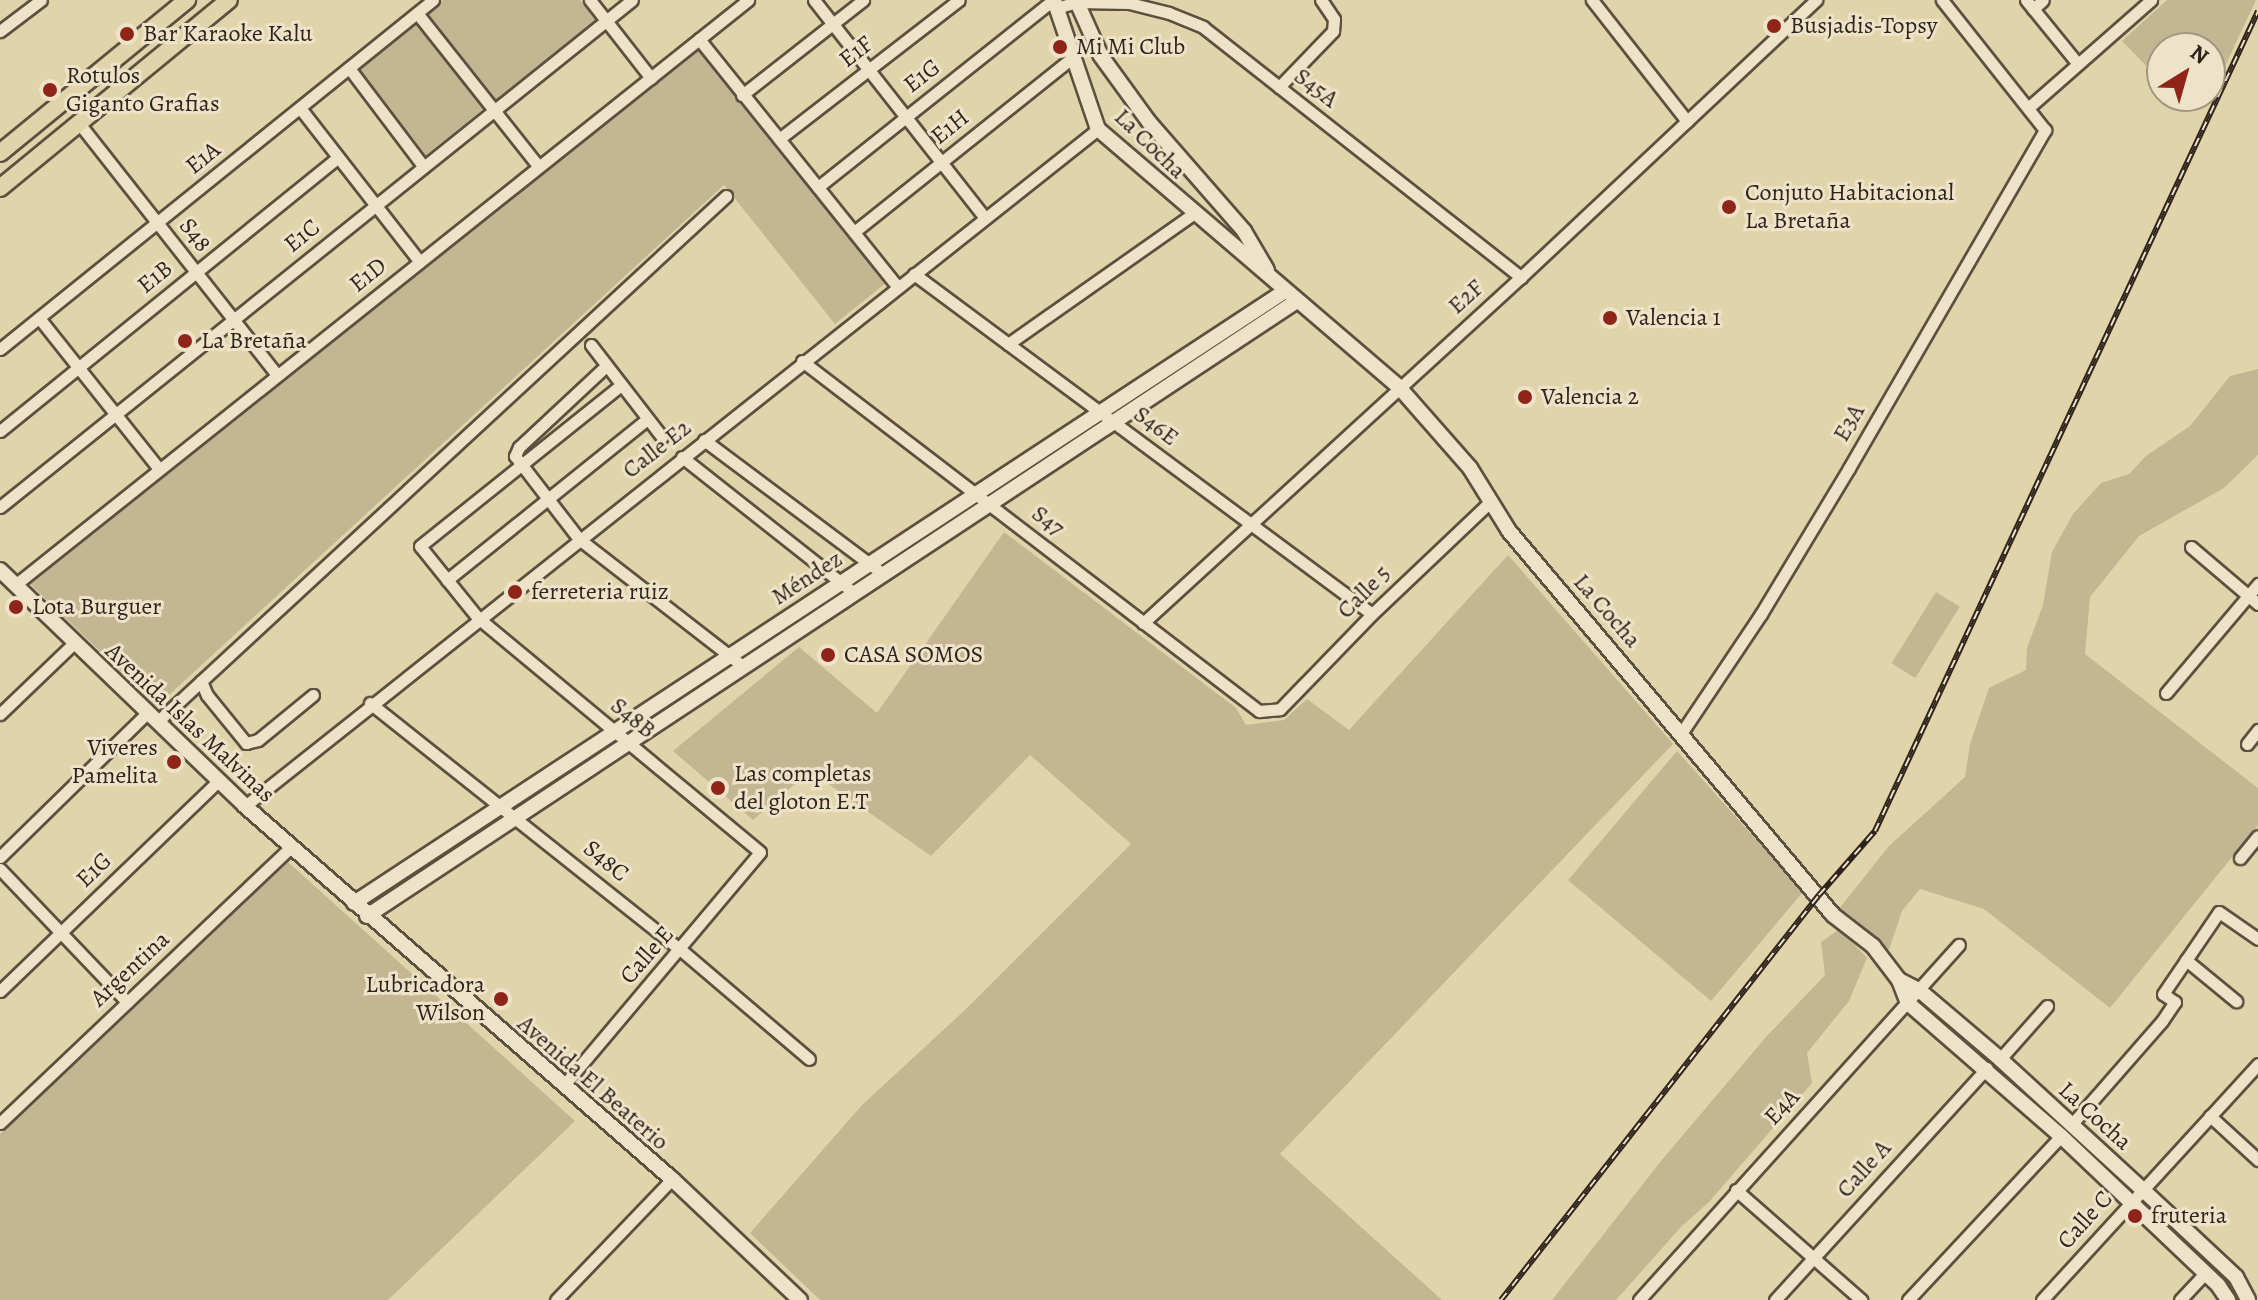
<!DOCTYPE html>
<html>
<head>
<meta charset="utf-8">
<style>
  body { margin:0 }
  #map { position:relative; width:2258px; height:1300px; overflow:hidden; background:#e2d4aa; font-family:Alegreya,serif }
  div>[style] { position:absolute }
  .green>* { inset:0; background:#c4b692; transform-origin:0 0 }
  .roads { filter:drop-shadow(2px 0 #5c5040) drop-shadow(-2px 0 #5c5040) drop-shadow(0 2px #5c5040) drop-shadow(0 -2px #5c5040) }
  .street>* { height:11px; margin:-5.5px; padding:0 5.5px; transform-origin:5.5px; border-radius:5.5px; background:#ece3c8 }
  .secondary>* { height:14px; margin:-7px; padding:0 7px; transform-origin:7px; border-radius:7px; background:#ece3c8 }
  .primary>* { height:16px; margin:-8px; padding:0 8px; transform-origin:8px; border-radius:8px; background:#e2d4aa }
  .rail>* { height:6px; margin-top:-3px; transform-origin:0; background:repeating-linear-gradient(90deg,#ece3c8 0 9px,#2f241c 0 18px); box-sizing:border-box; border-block:2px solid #2f241c }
  .dots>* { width:22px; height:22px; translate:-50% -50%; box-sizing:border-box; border:4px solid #ece3c8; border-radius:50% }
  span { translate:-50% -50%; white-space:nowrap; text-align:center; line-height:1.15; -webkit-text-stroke:6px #ece3c8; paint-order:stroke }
  .poi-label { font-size:24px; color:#2f241c }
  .left { translate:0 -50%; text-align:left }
  .right { translate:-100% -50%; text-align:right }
  .street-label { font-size:24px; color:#2f241c }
  .north { position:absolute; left:2146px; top:32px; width:80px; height:80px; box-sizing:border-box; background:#ece3c8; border:2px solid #a09783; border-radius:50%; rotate:37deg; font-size:22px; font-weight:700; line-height:32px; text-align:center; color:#2f241c }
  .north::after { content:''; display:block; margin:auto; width:28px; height:36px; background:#8f2418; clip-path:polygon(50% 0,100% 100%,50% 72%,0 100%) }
</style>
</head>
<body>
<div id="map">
  <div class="green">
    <div style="clip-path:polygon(442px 0,580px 0,597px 22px,493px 104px,423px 15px)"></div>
    <div style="clip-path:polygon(2167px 0,2256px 0,2206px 107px,2176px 96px,2210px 96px,2210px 48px,2162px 48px,2162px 82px,2122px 41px)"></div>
    <div style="left:416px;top:23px;width:109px;height:78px;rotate:51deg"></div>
    <div style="clip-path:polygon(698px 47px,887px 282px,835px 324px,724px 185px,157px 706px,28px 582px)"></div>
    <div style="clip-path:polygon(2258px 369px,2258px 455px,2224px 488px,2139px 536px,2090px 597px,2085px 654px,2258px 788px,2258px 825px,2110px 1008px,1984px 909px,1920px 889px,1902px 911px,1889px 950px,1838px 910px,1889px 846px,1965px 777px,1970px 744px,1989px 688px,2026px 670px,2027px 648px,2043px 605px,2052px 552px,2073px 514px,2101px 483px,2129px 474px,2146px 456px,2190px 426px,2230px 376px)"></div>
    <div style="clip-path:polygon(1004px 532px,1236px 708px,1246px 725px,1284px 720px,1307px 699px,1349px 730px,1508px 555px,1673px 744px,1280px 1154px,1442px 1300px,820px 1300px,750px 1233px,862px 1105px,966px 1009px,1131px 844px,1030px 755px,931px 856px,810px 771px,753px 820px,673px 751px,799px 647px,877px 713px)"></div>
    <div style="left:1936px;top:592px;width:28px;height:84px;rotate:32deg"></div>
    <div style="clip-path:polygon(1677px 751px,1803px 892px,1711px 1001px,1568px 880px)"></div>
    <div style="clip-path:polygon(288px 862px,575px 1121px,388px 1300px,0 1300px,0 1134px)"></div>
    <div style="clip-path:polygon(1840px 929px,1867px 958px,1849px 1001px,1807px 1053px,1812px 1083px,1709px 1202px,1681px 1227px,1616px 1300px,1552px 1300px,1661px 1161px,1766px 1037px,1825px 975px,1821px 942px)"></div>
  </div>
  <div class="roads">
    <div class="street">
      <div style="left:590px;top:0;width:99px;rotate:52deg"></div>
      <div style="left:814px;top:0;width:277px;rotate:51.9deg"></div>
      <div style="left:1592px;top:0;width:154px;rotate:51.9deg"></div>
      <div style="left:2026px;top:0;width:82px;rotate:50.9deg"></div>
      <div style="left:1056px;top:8px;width:22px;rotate:-16deg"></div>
      <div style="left:1077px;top:2px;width:52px;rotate:1.1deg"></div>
      <div style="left:1129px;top:3px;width:41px;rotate:14deg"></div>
      <div style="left:1169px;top:13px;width:37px;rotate:22deg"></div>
      <div style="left:1203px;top:27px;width:405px;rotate:38.2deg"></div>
      <div style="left:2033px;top:9px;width:13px;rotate:-42deg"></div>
      <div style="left:417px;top:13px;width:196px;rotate:51.6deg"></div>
      <div style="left:0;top:31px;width:51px;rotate:-37.1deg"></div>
      <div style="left:699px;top:39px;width:318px;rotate:51.3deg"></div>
      <div style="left:349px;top:68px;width:124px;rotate:52.9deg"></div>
      <div style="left:1279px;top:87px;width:78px;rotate:-46deg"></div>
      <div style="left:1333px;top:31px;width:12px;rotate:-85deg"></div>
      <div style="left:1334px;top:19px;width:23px;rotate:-124deg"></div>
      <div style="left:742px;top:95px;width:154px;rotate:-38.1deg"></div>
      <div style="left:300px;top:108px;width:195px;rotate:52.1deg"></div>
      <div style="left:2028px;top:108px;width:164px;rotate:-41.3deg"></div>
      <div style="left:78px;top:122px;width:322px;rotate:51.8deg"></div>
      <div style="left:779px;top:139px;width:227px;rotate:-37.7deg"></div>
      <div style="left:818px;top:187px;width:300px;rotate:-38.5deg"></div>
      <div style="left:854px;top:232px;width:280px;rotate:-38.6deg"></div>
      <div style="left:914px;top:274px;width:570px;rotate:36.59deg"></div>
      <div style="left:39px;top:318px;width:193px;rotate:51.5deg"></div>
      <div style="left:1008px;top:344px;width:226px;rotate:-35.1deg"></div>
      <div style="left:591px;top:345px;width:116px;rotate:52.3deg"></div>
      <div style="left:0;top:349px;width:556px;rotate:-38.87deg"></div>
      <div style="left:802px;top:361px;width:576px;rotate:37.45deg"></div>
      <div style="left:1259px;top:711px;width:21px;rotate:-5deg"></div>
      <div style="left:1280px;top:709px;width:132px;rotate:-45.9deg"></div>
      <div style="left:1372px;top:614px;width:164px;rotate:-43.5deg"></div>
      <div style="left:606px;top:366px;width:119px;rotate:137deg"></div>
      <div style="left:519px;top:447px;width:10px;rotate:114deg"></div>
      <div style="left:515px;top:456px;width:105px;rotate:52.4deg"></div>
      <div style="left:579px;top:539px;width:207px;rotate:37.8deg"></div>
      <div style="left:0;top:431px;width:435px;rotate:-39deg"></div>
      <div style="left:704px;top:440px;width:224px;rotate:36.8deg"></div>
      <div style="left:682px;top:457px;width:219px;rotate:38.3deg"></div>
      <div style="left:0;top:507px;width:810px;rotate:-38.74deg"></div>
      <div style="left:2191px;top:547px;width:88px;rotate:40.4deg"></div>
      <div style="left:447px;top:580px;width:257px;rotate:-38.8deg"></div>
      <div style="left:15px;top:585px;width:938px;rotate:-38.59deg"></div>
      <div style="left:1143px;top:623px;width:512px;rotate:-42.47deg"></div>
      <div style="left:1521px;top:277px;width:405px;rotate:-43.2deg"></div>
      <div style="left:201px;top:681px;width:15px;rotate:67deg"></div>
      <div style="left:207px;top:695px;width:62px;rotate:50.9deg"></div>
      <div style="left:246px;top:743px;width:12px;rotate:-14deg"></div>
      <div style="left:258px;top:740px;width:71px;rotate:-39.3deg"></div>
      <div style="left:2166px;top:693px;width:143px;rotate:-49.8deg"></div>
      <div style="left:370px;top:703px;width:397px;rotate:38.5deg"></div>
      <div style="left:681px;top:950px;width:168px;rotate:40.4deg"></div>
      <div style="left:0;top:714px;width:103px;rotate:-43.8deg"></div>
      <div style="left:157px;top:722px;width:775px;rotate:-42.75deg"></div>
      <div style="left:1682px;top:732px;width:142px;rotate:-56.2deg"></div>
      <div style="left:1761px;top:614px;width:170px;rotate:-58.9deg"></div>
      <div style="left:1849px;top:468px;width:391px;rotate:-59.9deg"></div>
      <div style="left:2045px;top:130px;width:166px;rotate:-128.4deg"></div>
      <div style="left:2247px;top:744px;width:18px;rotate:-52deg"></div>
      <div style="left:245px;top:806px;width:1089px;rotate:-38.44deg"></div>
      <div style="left:0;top:857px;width:206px;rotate:-44.4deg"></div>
      <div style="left:2240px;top:858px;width:28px;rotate:-51deg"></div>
      <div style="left:0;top:869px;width:184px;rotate:46.3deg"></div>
      <div style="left:2186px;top:960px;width:65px;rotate:39.4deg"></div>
      <div style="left:0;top:991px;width:303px;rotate:-43.9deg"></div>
      <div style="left:2000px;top:1059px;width:71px;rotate:-48.4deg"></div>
      <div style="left:564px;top:1085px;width:304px;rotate:-49.9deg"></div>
      <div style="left:760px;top:852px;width:366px;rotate:-140.3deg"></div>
      <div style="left:478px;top:618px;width:92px;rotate:-128.9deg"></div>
      <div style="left:420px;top:546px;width:256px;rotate:-38.7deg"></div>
      <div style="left:2210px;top:1116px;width:65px;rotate:42.5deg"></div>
      <div style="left:0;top:1123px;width:401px;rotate:-43.5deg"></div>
      <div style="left:2071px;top:1125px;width:138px;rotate:-48.8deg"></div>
      <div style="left:2162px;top:1021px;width:23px;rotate:-56deg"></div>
      <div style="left:2175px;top:1002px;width:14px;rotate:-146deg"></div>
      <div style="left:2163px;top:994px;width:99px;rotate:-55.7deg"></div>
      <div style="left:2219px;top:912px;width:47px;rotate:34.7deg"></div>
      <div style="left:1736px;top:1190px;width:167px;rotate:41.3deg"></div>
      <div style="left:556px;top:1300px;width:168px;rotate:-46.2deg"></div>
      <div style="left:1639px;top:1300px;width:478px;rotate:-48deg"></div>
      <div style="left:1775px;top:1300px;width:314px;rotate:-47.6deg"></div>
      <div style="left:1908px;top:1300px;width:224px;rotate:-47deg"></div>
      <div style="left:2042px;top:1300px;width:320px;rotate:-47.5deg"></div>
      <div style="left:2180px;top:1300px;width:37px;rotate:-47deg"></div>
    </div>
    <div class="secondary">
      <div style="left:1054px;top:0;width:136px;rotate:71.2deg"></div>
      <div style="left:1098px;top:129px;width:395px;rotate:40.6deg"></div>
      <div style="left:1398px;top:386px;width:109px;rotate:48.7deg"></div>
      <div style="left:1470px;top:468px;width:74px;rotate:58.2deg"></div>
      <div style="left:1509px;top:531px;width:502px;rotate:49.84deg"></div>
      <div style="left:1833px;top:915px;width:51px;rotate:37.8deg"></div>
      <div style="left:1873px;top:946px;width:43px;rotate:52.6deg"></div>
      <div style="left:1899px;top:980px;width:25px;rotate:69deg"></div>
      <div style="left:1908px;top:1003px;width:203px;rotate:41deg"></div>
      <div style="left:2061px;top:1136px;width:216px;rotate:43.5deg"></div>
      <div style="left:2218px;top:1285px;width:18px;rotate:56deg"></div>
      <div style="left:1076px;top:0;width:61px;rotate:65.9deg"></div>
      <div style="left:1101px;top:56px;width:82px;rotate:54deg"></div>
      <div style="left:1149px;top:122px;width:145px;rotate:48.9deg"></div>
      <div style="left:1244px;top:231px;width:45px;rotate:59.5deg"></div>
      <div style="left:0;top:570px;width:340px;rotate:43.9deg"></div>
      <div style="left:245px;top:806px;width:567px;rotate:41.14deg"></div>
      <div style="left:672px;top:1179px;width:176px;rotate:43.4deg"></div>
      <div style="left:354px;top:903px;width:1114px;rotate:-33.32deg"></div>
      <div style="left:367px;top:916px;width:1115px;rotate:-33.48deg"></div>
      <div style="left:1899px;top:980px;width:22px;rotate:27deg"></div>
      <div style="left:1919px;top:990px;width:106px;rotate:40.4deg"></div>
      <div style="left:2000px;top:1059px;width:193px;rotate:42.5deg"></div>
      <div style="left:2142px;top:1189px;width:129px;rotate:43.1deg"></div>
      <div style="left:2236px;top:1277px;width:26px;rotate:62deg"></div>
    </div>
    <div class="primary">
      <div style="left:0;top:153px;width:242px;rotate:-39.3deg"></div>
      <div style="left:0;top:188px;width:296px;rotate:-39.4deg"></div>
    </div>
  </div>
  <div class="rail">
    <div style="left:1501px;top:1300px;width:515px;rotate:-51.86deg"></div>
    <div style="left:1819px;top:895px;width:85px;rotate:-48.8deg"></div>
    <div style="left:1875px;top:831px;width:905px;rotate:-64.96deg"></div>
  </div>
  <div class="dots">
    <div style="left:1774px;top:26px;background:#8f2418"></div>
    <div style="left:127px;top:34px;background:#8f2418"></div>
    <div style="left:1060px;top:47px;background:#8f2418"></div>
    <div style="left:50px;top:90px;background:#8f2418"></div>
    <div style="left:1729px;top:207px;background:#8f2418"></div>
    <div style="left:1610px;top:318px;background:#8f2418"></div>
    <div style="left:185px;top:341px;background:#8f2418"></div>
    <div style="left:1525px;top:397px;background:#8f2418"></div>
    <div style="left:515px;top:592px;background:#8f2418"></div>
    <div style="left:16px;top:607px;background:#8f2418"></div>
    <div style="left:828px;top:655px;background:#8f2418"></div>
    <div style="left:174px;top:762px;background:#8f2418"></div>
    <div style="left:718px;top:788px;background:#8f2418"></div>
    <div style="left:501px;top:999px;background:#8f2418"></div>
    <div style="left:2135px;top:1216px;background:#8f2418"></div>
  </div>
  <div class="poi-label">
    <span class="left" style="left:1790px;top:26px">Busjadis-Topsy</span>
    <span class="left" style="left:143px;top:34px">Bar Karaoke Kalu</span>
    <span class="left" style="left:1076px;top:47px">Mi Mi Club</span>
    <span class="left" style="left:66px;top:90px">Rotulos<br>Giganto Grafias</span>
    <span class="left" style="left:1745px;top:207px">Conjuto Habitacional<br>La Bretaña</span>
    <span class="left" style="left:1626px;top:318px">Valencia 1</span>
    <span class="left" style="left:201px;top:341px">La Bretaña</span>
    <span class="left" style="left:1541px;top:397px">Valencia 2</span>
    <span class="left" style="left:531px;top:592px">ferreteria ruiz</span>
    <span class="left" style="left:32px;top:607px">Lota Burguer</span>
    <span class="left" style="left:844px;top:655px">CASA SOMOS</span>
    <span class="right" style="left:158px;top:762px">Viveres<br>Pamelita</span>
    <span class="left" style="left:734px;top:788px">Las completas<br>del gloton E.T</span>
    <span class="right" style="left:485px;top:999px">Lubricadora<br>Wilson</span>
    <span class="left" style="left:2151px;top:1216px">fruteria</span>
  </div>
  <div class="street-label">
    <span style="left:856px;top:52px;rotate:-38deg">E1F</span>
    <span style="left:922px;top:76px;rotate:-38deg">E1G</span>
    <span style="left:1316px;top:88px;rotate:38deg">S45A</span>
    <span style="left:950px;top:127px;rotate:-39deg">E1H</span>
    <span style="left:1150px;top:144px;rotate:44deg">La Cocha</span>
    <span style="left:203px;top:158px;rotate:-39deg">E1A</span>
    <span style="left:195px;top:235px;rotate:52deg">S48</span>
    <span style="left:302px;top:236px;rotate:-39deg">E1C</span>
    <span style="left:368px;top:275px;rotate:-39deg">E1D</span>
    <span style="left:155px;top:277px;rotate:-39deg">E1B</span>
    <span style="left:1466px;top:297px;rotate:-42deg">E2F</span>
    <span style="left:1849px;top:423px;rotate:-60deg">E3A</span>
    <span style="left:1156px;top:426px;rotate:37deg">S46E</span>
    <span style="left:657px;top:449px;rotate:-38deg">Calle E2</span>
    <span style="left:1048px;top:521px;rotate:38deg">S47</span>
    <span style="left:807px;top:578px;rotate:-33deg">Méndez</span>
    <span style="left:1364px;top:592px;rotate:-45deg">Calle 5</span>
    <span style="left:1607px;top:611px;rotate:49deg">La Cocha</span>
    <span style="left:633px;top:718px;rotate:39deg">S48B</span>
    <span style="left:190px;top:723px;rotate:43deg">Avenida Islas Malvinas</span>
    <span style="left:606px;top:861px;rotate:39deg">S48C</span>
    <span style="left:94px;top:870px;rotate:-44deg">E1G</span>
    <span style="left:647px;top:955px;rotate:-49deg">Calle E</span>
    <span style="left:130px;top:969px;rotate:-43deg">Argentina</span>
    <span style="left:593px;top:1083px;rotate:41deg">Avenida El Beaterio</span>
    <span style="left:1782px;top:1107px;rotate:-47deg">E4A</span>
    <span style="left:2095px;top:1116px;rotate:42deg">La Cocha</span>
    <span style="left:1864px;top:1169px;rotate:-48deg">Calle A</span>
    <span style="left:2085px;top:1220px;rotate:-48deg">Calle C</span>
  </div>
  <div class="north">N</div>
</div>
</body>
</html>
